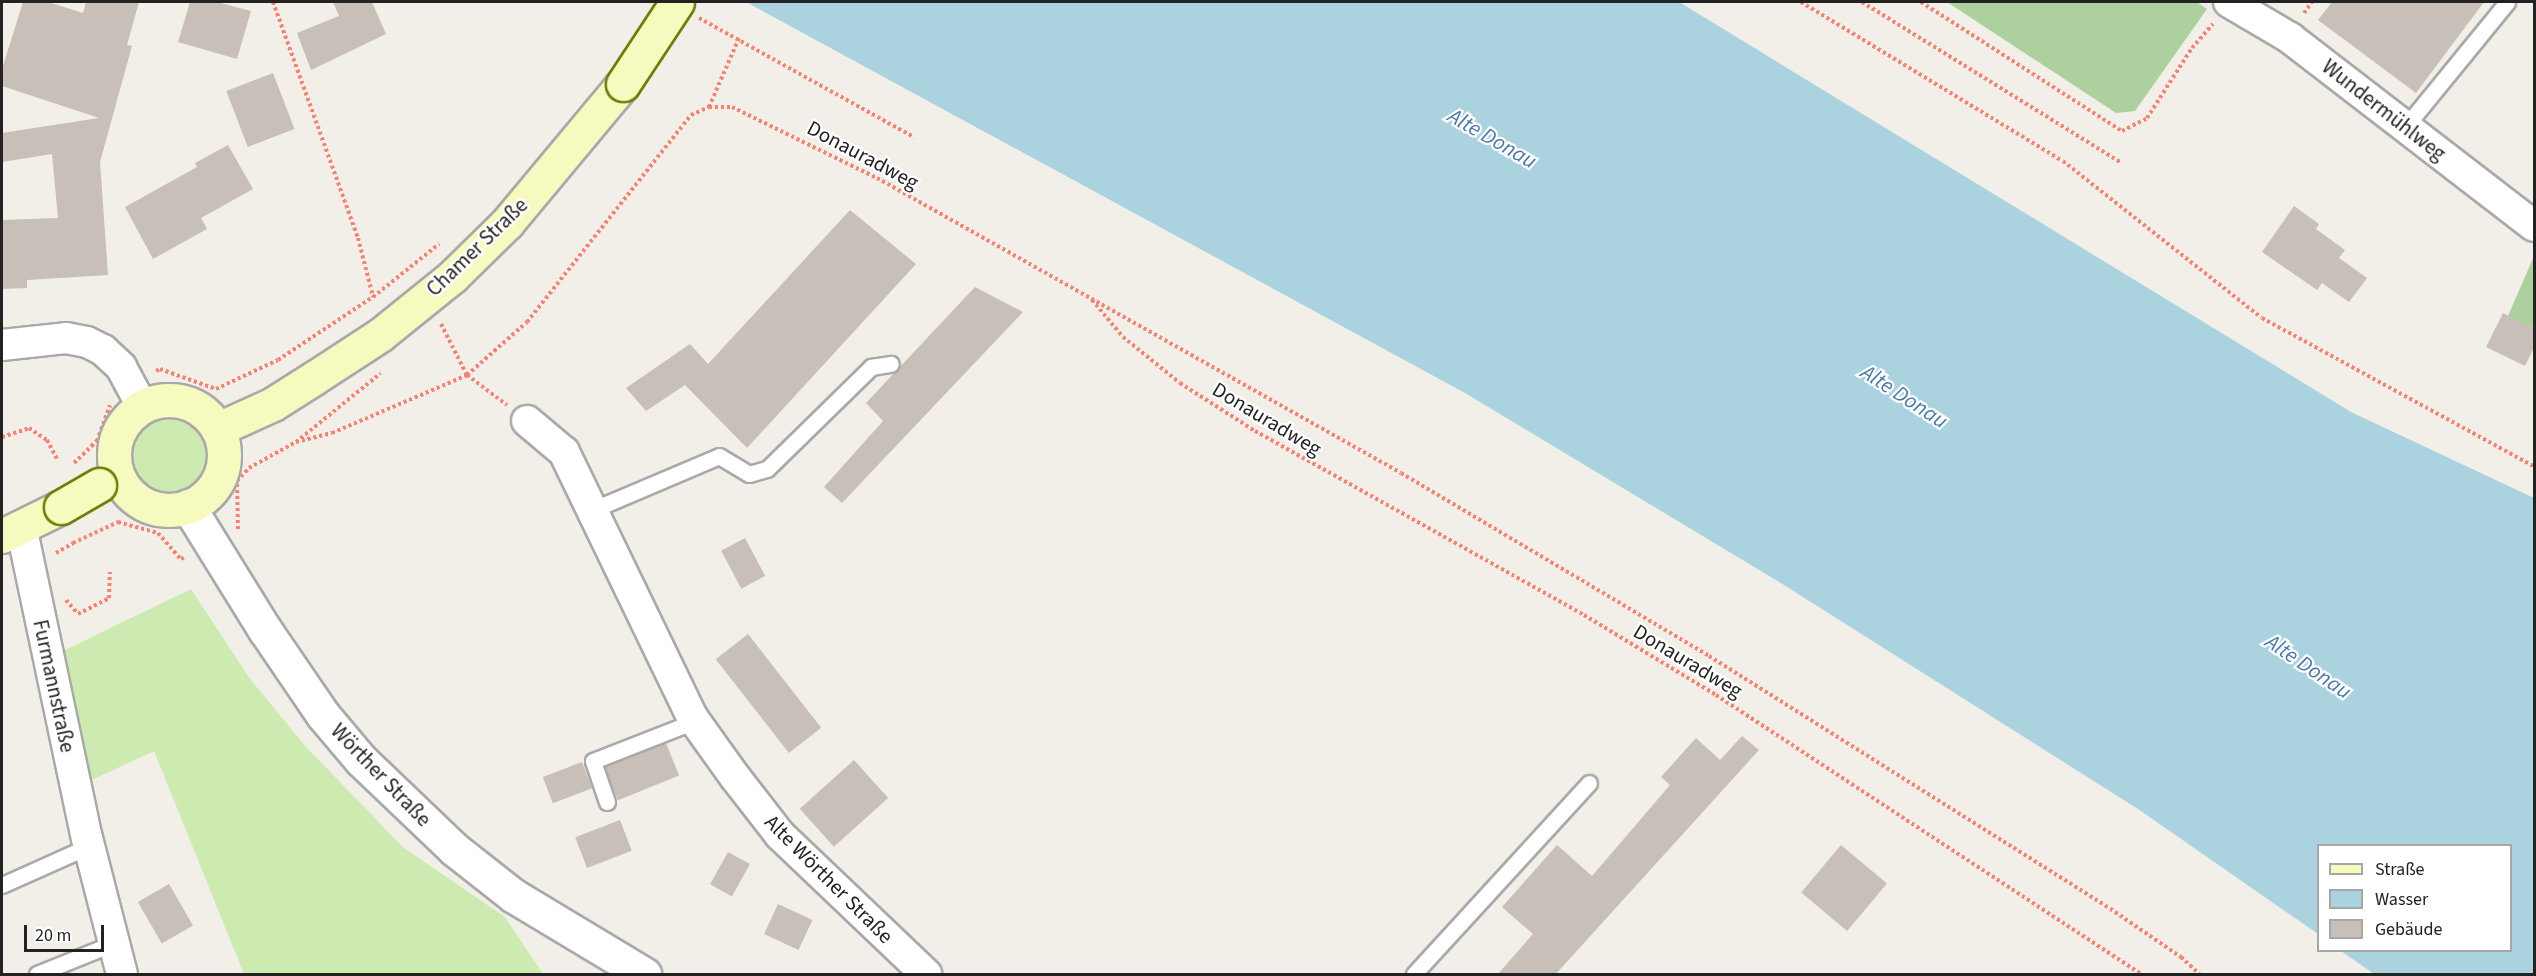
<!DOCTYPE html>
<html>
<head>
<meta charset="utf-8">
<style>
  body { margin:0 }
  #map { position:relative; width:2536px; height:976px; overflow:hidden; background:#f2efe9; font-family:"Source Sans 3",sans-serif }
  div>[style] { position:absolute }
  .grass>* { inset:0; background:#cdebb0 }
  .round { border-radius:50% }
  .forest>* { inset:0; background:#add19e }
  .water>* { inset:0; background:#aad3df }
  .building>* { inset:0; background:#c7bfb8; transform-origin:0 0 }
  .path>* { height:4px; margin-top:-2px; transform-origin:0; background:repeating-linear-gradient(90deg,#fa8072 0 3px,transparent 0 6px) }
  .roads { filter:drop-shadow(2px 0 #a9a9a9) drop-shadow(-2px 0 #a9a9a9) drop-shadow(0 2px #a9a9a9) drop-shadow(0 -2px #a9a9a9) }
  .service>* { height:15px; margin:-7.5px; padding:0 7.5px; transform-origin:7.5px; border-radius:7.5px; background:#fff }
  .minor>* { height:30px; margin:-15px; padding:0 15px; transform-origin:15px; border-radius:15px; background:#fff }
  .tertiary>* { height:33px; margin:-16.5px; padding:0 16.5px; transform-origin:16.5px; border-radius:16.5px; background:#fff }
  .secondary>* { height:33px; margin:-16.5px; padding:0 16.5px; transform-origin:16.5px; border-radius:16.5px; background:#f7fabf }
  .secondary>.ring { margin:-16.5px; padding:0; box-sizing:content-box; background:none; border:33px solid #f7fabf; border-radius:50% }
  .path-bridge>* { height:4px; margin-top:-2px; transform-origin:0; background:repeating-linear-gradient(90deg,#fa8072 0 3px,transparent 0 6px) }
  .bridges { filter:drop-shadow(2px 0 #707d05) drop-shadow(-2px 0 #707d05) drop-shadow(0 2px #707d05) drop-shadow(0 -2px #707d05) }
  .secondary-bridge>* { height:33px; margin:-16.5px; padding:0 16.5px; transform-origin:16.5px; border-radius:16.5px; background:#f7fabf }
  span { translate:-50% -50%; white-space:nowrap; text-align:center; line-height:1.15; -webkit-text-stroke:4.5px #fff; paint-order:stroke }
  .street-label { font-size:21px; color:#222 }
  .water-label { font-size:22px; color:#4a7aab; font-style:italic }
  .frame { position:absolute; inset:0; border:3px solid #222; pointer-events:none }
  .legend { position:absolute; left:2317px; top:844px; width:195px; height:108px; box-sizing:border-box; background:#fff; border:2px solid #a7a7a7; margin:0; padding:8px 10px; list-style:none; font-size:18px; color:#222 }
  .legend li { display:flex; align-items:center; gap:12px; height:30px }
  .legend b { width:30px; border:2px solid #a7a7a7 }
  .scale { position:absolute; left:24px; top:925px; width:80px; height:27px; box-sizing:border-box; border:3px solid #222; border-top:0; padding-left:8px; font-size:18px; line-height:21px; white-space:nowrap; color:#222; -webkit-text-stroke:4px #fff; paint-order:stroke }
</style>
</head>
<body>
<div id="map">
  <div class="grass">
    <div class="round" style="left:129px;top:416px;width:80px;height:80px"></div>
    <div style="clip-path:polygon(191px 589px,250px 679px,307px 748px,404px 848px,505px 917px,543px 974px,244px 974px,154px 751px,92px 780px,61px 652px)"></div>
  </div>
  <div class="forest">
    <div style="clip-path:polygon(1947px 2px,2197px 2px,2207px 9px,2135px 111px,2116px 113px)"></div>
    <div style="clip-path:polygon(2534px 256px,2534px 325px,2532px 328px,2508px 316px)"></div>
  </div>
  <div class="water">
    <div style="clip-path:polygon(746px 2px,1679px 2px,2351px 412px,2534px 498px,2534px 974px,2374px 974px,2341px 951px,2510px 950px,2510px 846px,2318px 846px,2318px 934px,2138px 809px,1784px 585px,1465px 393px)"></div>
  </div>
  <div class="building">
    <div style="clip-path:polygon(23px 2px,48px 2px,83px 13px,86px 2px,139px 2px,127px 45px,132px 46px,100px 162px,108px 275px,27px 280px,27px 288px,2px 289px,2px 220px,58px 218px,52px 154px,2px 162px,2px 133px,99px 118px,2px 86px,2px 69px)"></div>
    <div style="clip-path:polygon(190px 2px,217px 2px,251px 11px,237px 59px,178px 42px)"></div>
    <div style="clip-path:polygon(333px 2px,372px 2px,386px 34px,311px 70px,297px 33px,339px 16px)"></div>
    <div style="clip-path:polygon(2332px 2px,2484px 2px,2416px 93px,2318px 20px)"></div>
    <div style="left:273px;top:73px;width:60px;height:50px;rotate:69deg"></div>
    <div style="clip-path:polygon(228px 145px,253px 189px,201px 218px,207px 229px,153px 259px,125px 207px,197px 167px,195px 163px)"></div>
    <div style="clip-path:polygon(2294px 206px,2319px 224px,2316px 229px,2345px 250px,2339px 258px,2367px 278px,2349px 302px,2322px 283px,2317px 290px,2262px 252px)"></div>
    <div style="clip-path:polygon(850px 210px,916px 264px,747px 448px,685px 385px,646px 411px,626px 388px,690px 344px,708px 364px)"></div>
    <div style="clip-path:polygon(975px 287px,1023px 312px,842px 503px,824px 487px,883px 421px,866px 403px)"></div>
    <div style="clip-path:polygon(2503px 313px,2535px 329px,2535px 346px,2525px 366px,2486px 347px)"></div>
    <div style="left:745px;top:538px;width:43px;height:27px;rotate:62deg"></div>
    <div style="left:748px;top:634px;width:119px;height:41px;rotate:52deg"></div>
    <div style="clip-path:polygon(1742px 736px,1759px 750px,1555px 975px,1497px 975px,1533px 934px,1502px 907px,1557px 845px,1592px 876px,1670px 785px,1661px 777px,1696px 738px,1720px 760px)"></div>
    <div style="left:666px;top:743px;width:35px;height:66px;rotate:68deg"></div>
    <div style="left:854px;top:760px;width:51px;height:73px;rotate:48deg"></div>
    <div style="left:582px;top:762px;width:28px;height:42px;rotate:69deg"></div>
    <div style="left:620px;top:820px;width:33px;height:48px;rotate:69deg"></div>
    <div style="left:1841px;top:845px;width:60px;height:62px;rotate:40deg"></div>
    <div style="left:728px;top:852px;width:25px;height:37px;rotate:29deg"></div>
    <div style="left:169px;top:884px;width:48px;height:36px;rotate:60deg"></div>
    <div style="left:778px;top:904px;width:38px;height:33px;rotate:25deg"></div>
  </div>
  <div class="path">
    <div style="left:273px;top:2px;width:251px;rotate:70.2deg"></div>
    <div style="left:358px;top:238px;width:61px;rotate:75.7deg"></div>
    <div style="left:1801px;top:2px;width:306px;rotate:31.3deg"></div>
    <div style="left:2063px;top:161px;width:253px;rotate:38.3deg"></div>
    <div style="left:2262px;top:318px;width:310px;rotate:28.6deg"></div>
    <div style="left:1862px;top:2px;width:306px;rotate:31.8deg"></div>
    <div style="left:1921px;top:2px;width:239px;rotate:32.7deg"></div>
    <div style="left:2122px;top:131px;width:28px;rotate:-27deg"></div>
    <div style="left:2147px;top:118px;width:83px;rotate:-57.3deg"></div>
    <div style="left:2192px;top:48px;width:32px;rotate:-49deg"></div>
    <div style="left:2304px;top:13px;width:14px;rotate:-54deg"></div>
    <div style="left:699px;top:18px;width:246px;rotate:29deg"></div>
    <div style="left:709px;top:107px;width:75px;rotate:-66.5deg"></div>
    <div style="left:1092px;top:300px;width:48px;rotate:50deg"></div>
    <div style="left:1123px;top:337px;width:73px;rotate:38.9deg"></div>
    <div style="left:1180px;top:383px;width:89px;rotate:32.6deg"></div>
    <div style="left:1255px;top:431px;width:377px;rotate:29.2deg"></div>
    <div style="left:1584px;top:615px;width:154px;rotate:31.2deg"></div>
    <div style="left:1716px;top:695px;width:508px;rotate:33.28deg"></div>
    <div style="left:441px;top:324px;width:57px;rotate:63deg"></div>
    <div style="left:467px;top:375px;width:50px;rotate:36.9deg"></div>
    <div style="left:156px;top:371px;width:4px;rotate:-27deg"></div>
    <div style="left:160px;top:369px;width:59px;rotate:19.7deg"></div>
    <div style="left:216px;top:389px;width:68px;rotate:-25.1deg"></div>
    <div style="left:278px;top:360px;width:114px;rotate:-33.6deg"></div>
    <div style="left:373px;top:297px;width:85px;rotate:-38.8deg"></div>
    <div style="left:2px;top:437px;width:28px;rotate:-18deg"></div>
    <div style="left:29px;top:428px;width:22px;rotate:34deg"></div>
    <div style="left:47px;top:440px;width:24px;rotate:62deg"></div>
    <div style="left:296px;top:442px;width:37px;rotate:-14deg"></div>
    <div style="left:332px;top:433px;width:147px;rotate:-23.2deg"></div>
    <div style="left:467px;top:375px;width:80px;rotate:-41.5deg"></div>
    <div style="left:527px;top:322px;width:264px;rotate:-51.6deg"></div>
    <div style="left:691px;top:115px;width:20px;rotate:-24deg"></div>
    <div style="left:709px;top:107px;width:23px"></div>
    <div style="left:732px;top:107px;width:161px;rotate:26.1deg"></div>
    <div style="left:877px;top:178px;width:601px;rotate:29.38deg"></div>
    <div style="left:1401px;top:473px;width:358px;rotate:30.7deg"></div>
    <div style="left:1709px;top:656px;width:480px;rotate:32.2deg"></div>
    <div style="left:2115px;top:912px;width:80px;rotate:34.3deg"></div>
    <div style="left:2181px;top:957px;width:25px;rotate:43deg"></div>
    <div style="left:74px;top:463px;width:32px;rotate:-44deg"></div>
    <div style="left:97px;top:441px;width:38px;rotate:-70deg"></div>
    <div style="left:118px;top:522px;width:41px;rotate:15.4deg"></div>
    <div style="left:158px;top:533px;width:35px;rotate:49deg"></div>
    <div style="left:181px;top:559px;width:4px;rotate:-27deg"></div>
    <div style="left:238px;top:529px;width:48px;rotate:-91.2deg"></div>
    <div style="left:237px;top:481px;width:18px;rotate:-47deg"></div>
    <div style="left:249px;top:468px;width:54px;rotate:-29deg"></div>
    <div style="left:296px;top:442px;width:109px;rotate:-39.1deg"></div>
    <div style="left:56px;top:553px;width:20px;rotate:-30deg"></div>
    <div style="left:66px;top:600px;width:18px;rotate:49deg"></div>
    <div style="left:78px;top:614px;width:35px;rotate:-27deg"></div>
    <div style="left:109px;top:598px;width:26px;rotate:-88deg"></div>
  </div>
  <div class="roads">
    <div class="service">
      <div style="left:2406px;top:126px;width:160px;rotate:-50.8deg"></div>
      <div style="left:592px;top:510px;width:138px;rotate:-23deg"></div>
      <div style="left:719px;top:456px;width:35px;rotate:31deg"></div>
      <div style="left:749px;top:474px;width:19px;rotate:-16deg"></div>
      <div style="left:767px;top:469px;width:146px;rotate:-44.4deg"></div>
      <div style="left:871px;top:367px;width:20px;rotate:-9deg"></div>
      <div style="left:607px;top:802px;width:43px;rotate:-108.9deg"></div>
      <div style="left:593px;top:761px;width:110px;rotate:-21.4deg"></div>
      <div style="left:2px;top:885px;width:95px;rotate:-24.1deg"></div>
      <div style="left:37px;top:974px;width:83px;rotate:-21.9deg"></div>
      <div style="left:1414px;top:974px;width:259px;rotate:-47.5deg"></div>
    </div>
    <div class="minor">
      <div style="left:2229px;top:2px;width:71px;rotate:30.5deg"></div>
      <div style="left:2290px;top:38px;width:308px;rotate:37.6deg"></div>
      <div style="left:2px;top:345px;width:64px;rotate:-6.2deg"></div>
      <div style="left:66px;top:338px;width:21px;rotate:11deg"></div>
      <div style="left:87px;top:342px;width:18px;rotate:27deg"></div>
      <div style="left:103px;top:350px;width:25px;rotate:43deg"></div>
      <div style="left:121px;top:367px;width:44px;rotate:61.7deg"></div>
      <div style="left:527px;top:421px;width:48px;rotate:40deg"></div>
      <div style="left:564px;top:452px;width:294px;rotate:64.2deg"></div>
      <div style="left:692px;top:717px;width:74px;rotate:54.4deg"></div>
      <div style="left:735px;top:777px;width:73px;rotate:52.2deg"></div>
      <div style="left:780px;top:835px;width:202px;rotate:43.6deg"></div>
      <div style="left:21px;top:526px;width:319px;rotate:78.1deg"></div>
      <div style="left:87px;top:838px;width:140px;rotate:75.6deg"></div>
    </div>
    <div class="tertiary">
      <div style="left:188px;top:506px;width:146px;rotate:58.2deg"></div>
      <div style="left:265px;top:630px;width:103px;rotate:55.7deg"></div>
      <div style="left:323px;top:715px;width:59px;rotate:49.8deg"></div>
      <div style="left:361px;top:760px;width:129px;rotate:43.7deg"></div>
      <div style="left:454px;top:849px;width:76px;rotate:38.1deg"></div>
      <div style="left:514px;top:896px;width:152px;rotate:31deg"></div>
    </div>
    <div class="secondary">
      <div class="ring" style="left:114px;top:400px;width:77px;height:77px"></div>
      <div style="left:218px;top:429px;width:60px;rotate:-24.4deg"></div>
      <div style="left:273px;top:404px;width:49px;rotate:-32.4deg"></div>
      <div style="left:314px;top:378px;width:79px;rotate:-33.1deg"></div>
      <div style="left:380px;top:335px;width:94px;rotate:-38.9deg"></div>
      <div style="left:453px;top:276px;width:76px;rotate:-44.5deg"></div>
      <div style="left:507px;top:223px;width:181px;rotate:-50.2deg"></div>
      <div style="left:2px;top:536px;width:66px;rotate:-26.2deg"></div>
    </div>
  </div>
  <div class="path-bridge">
    <div style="left:73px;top:543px;width:50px;rotate:-25deg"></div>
  </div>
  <div class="bridges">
    <div class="secondary-bridge">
      <div style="left:623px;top:84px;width:98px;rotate:-56.6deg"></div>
      <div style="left:61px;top:507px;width:44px;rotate:-30.1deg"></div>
    </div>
  </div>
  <div class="street-label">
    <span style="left:2384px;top:110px;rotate:38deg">Wundermühlweg</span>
    <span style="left:863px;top:155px;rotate:28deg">Donauradweg</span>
    <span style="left:477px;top:247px;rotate:-44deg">Chamer Straße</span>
    <span style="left:1267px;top:419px;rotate:31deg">Donauradweg</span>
    <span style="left:1688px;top:661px;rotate:31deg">Donauradweg</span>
    <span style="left:54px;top:686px;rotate:78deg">Furmannstraße</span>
    <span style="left:381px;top:775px;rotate:46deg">Wörther Straße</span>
    <span style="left:829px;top:879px;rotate:45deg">Alte Wörther Straße</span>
  </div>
  <div class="water-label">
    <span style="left:1492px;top:139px;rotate:30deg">Alte Donau</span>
    <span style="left:1904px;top:397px;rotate:33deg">Alte Donau</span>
    <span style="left:2308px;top:667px;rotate:34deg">Alte Donau</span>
  </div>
  <div class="frame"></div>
  <ul class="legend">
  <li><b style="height:8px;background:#f7fabf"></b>Straße</li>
  <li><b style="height:16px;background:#aad3df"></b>Wasser</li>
  <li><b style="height:16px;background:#c7bfb8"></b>Gebäude</li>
  </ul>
  <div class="scale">20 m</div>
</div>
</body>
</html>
